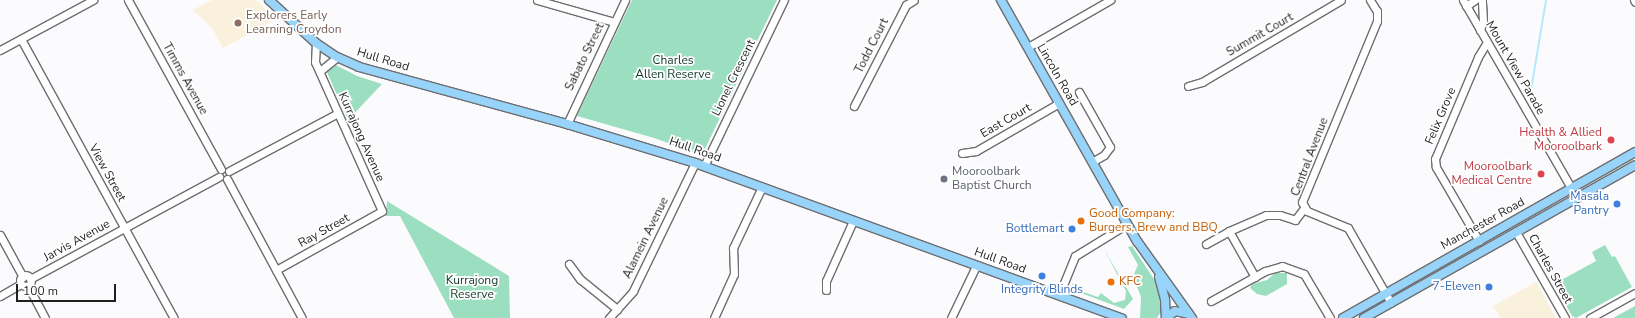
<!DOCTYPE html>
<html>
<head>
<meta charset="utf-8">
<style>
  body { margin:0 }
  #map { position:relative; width:1635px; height:318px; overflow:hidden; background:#fbfbfe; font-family:"Nunito Sans",sans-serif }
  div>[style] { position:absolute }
  .education>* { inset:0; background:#f9f1db }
  .green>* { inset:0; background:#9cdfc0 }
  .stream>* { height:2px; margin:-1px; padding:0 1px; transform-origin:1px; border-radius:1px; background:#b4e9f9 }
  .roads { filter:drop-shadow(1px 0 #6e6e71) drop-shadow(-1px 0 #6e6e71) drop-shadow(0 1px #6e6e71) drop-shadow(0 -1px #6e6e71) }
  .minor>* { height:7px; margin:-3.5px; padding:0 3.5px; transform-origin:3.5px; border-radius:3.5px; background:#fff }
  .minor>.ring { margin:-3.5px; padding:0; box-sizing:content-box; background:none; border:7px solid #fff; border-radius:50% }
  .major>* { height:8px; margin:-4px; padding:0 4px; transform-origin:4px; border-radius:4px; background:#98d4fa }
  .dots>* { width:11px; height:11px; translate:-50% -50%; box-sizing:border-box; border:2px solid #fff; border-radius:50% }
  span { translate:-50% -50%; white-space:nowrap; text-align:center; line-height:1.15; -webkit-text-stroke:3.5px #fff; paint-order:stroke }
  .education-label { font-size:12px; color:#785e54 }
  .left { translate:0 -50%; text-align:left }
  .street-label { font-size:12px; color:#1f1f20 }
  .park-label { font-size:12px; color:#103527 }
  .health-label { font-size:12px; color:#be3a42 }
  .right { translate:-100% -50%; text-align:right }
  .worship-label { font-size:12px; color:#5b616d }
  .shop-label { font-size:12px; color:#366cbe }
  .food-label { font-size:12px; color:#c56008 }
  .scale { position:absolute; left:16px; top:284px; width:100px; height:18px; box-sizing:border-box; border:2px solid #1f1f20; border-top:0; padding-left:5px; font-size:12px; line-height:14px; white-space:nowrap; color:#1f1f20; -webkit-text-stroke:3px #fff; paint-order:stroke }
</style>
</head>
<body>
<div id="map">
  <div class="education">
    <div style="clip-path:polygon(212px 0,256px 0,276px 19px,223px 48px,212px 28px,193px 10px)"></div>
    <div style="clip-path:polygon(1536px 282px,1556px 318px,1501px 318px,1493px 306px)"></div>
  </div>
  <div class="green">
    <div style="clip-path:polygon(632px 0,777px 0,702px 155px,654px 138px,577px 116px)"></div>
    <div style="clip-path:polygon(334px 64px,357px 76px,382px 84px,348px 120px,326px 70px)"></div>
    <div style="clip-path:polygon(387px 201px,509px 276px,510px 318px,454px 318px,400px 216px,386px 216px)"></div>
    <div style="clip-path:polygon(1605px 245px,1612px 257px,1615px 256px,1632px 287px,1576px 318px,1572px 316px,1554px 284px,1596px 261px,1592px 252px)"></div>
    <div style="clip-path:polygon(1132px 246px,1156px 282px,1162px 297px,1162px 310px,1157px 318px,1140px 318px,1141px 297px,1133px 276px,1138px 265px,1128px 247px)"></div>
    <div style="clip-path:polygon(1104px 249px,1133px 299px,1124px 309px,1070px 289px,1073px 282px,1072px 288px,1098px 297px,1101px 293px,1114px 303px,1125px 300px,1126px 291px)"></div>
    <div style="clip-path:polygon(1275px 273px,1287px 273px,1287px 284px,1266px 296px,1257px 294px,1250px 288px,1252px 284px,1267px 280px)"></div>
    <div style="clip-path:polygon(1635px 306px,1635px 318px,1613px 318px)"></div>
  </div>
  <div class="stream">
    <div style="left:1530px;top:96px;width:97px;rotate:-80.5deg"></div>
  </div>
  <div class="roads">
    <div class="minor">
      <div style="left:128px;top:0;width:193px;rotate:61.2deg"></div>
      <div style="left:537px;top:0;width:80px;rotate:15.9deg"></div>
      <div style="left:1370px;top:0;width:13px;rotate:58deg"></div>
      <div style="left:1377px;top:11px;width:10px;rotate:90deg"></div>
      <div style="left:1377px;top:21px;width:196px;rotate:112.5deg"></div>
      <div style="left:1302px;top:202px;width:10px;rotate:61deg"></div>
      <div style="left:1307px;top:211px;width:44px;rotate:22.5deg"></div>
      <div style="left:1348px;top:228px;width:86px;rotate:60.2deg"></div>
      <div style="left:1463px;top:0;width:217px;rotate:60.1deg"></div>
      <div style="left:1634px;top:0;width:2px;rotate:63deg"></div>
      <div style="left:1466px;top:6px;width:11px;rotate:-34deg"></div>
      <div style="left:1480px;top:30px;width:9px;rotate:-72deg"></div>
      <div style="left:1483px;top:21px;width:21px;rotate:-93deg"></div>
      <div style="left:21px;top:39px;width:318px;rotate:61.3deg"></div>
      <div style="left:1028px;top:47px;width:95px;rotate:-29.8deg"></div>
      <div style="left:0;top:50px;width:106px;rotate:-28.3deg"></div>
      <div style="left:320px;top:71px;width:22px;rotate:-39deg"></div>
      <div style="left:1188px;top:86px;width:15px;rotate:-16deg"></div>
      <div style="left:1202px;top:82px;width:161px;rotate:-30.5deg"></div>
      <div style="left:1079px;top:92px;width:63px;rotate:60.6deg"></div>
      <div style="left:1110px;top:147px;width:10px;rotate:127deg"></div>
      <div style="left:1104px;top:155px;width:14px;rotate:150deg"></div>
      <div style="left:854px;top:106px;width:114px;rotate:-62.8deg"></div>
      <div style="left:906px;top:5px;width:9px;rotate:-32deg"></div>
      <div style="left:567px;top:124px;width:137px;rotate:-64.9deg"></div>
      <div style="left:962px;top:153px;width:14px;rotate:-8deg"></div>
      <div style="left:976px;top:151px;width:96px;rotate:-30deg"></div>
      <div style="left:704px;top:166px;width:184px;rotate:-64.3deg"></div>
      <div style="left:229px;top:171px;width:123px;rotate:-28deg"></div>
      <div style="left:227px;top:179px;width:158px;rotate:61.7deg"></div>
      <div style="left:1516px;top:232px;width:99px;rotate:60.3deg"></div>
      <div style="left:0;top:235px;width:48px;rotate:61.3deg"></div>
      <div style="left:1479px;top:241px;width:86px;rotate:-120.2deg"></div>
      <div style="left:1436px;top:167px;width:8px;rotate:-97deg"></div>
      <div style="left:1435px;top:159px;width:111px;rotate:-67.1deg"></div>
      <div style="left:1478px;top:57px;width:17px;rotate:-59deg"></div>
      <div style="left:1206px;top:244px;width:26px;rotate:-29deg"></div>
      <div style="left:569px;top:264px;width:19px;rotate:54deg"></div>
      <div style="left:580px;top:279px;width:48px;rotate:39deg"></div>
      <div style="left:276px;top:270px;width:121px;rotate:-29.1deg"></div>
      <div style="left:382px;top:211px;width:163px;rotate:-114.2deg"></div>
      <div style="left:315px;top:62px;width:19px;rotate:-87deg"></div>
      <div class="ring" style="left:20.5px;top:275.5px;width:4px;height:4px"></div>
      <div style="left:1255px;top:277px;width:53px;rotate:-119.5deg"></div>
      <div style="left:1229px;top:231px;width:40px;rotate:-23.4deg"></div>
      <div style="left:1266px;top:215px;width:14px"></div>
      <div style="left:1280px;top:215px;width:16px;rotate:18deg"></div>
      <div style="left:1295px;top:220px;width:15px;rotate:-53deg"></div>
      <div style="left:30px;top:279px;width:215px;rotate:-28.4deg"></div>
      <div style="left:28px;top:286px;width:36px;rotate:62deg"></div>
      <div style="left:826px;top:290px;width:9px;rotate:-90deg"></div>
      <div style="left:826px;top:281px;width:66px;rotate:-65.8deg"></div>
      <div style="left:1059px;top:295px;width:42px;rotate:-67.7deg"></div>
      <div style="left:1075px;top:256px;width:61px;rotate:-31.6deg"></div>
      <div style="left:0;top:296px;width:24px;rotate:-30deg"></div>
      <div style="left:1211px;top:301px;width:62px;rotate:-29.1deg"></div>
      <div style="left:1265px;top:271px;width:18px;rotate:-16deg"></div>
      <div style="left:1282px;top:266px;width:23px;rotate:20deg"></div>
      <div style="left:1304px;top:274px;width:51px;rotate:59.4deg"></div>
      <div style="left:609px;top:318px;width:36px;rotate:-48deg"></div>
      <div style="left:633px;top:291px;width:142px;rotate:-64.2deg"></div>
      <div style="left:714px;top:318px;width:48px;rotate:-65.6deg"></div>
      <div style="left:734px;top:274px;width:26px;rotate:-92deg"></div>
      <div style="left:733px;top:248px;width:68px;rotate:-64.6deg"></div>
      <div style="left:951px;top:318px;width:58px;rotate:-64.3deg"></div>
      <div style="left:1590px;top:318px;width:51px;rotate:-29.1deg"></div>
    </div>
    <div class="major">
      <div style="left:269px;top:0;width:64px;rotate:42.5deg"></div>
      <div style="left:316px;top:43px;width:25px;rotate:34deg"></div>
      <div style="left:337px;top:57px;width:24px;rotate:24deg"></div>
      <div style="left:359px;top:67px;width:216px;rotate:15.3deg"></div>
      <div style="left:567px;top:124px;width:134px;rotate:16.9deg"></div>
      <div style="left:695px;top:163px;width:454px;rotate:20deg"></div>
      <div style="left:1001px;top:0;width:277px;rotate:60.6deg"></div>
      <div style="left:1137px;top:241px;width:95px;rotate:54.5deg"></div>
      <div style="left:1159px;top:277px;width:24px;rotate:75deg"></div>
      <div style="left:1165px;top:300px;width:18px;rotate:87deg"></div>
      <div style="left:1166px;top:318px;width:11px;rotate:-38deg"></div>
      <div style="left:1175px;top:311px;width:14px;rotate:12deg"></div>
      <div style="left:1343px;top:318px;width:336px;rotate:-29.6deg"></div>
      <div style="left:1364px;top:318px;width:311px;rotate:-29.4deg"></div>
    </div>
  </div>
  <div class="dots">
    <div style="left:238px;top:23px;background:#8d6e63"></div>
    <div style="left:1611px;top:140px;background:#e0444e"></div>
    <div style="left:1541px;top:174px;background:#e0444e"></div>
    <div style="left:944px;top:179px;background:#6b7280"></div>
    <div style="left:1617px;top:204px;background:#3f7fe0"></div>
    <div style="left:1081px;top:221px;background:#e8710a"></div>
    <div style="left:1072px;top:229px;background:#3f7fe0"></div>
    <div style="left:1042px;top:276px;background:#3f7fe0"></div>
    <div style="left:1111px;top:282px;background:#e8710a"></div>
    <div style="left:1489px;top:287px;background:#3f7fe0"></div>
  </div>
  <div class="education-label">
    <span class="left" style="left:246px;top:23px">Explorers Early<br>Learning Croydon</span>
  </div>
  <div class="street-label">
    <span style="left:1260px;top:35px;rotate:-30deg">Summit Court</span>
    <span style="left:872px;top:46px;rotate:-63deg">Todd Court</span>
    <span style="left:585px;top:57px;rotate:-64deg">Sabato Street</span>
    <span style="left:383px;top:60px;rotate:17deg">Hull Road</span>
    <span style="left:1515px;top:68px;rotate:60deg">Mount View Parade</span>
    <span style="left:1057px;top:75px;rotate:60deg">Lincoln Road</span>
    <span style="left:734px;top:78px;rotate:-64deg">Lionel Crescent</span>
    <span style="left:185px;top:79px;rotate:61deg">Timms Avenue</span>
    <span style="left:1441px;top:116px;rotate:-67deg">Felix Grove</span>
    <span style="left:1006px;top:121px;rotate:-30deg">East Court</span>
    <span style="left:361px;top:137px;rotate:66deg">Kurrajong Avenue</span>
    <span style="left:695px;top:150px;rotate:19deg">Hull Road</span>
    <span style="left:1310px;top:157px;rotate:-69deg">Central Avenue</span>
    <span style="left:107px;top:173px;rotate:61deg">View Street</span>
    <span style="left:1483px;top:224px;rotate:-29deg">Manchester Road</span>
    <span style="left:324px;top:231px;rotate:-29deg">Ray Street</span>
    <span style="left:646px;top:238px;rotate:-64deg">Alamein Avenue</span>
    <span style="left:77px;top:241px;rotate:-29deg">Jarvis Avenue</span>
    <span style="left:1000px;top:261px;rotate:20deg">Hull Road</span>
    <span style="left:1550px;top:269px;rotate:61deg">Charles Street</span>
  </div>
  <div class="park-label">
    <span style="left:673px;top:68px">Charles<br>Allen Reserve</span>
    <span style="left:472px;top:288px">Kurrajong<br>Reserve</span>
  </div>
  <div class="health-label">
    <span class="right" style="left:1602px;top:140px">Health &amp; Allied<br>Mooroolbark</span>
    <span class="right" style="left:1532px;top:174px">Mooroolbark<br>Medical Centre</span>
  </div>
  <div class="worship-label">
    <span class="left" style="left:952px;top:179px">Mooroolbark<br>Baptist Church</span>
  </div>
  <div class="shop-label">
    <span class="right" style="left:1609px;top:204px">Masala<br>Pantry</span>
    <span class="right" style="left:1064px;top:229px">Bottlemart</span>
    <span class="right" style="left:1481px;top:287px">7-Eleven</span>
    <span style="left:1042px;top:290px">Integrity Blinds</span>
  </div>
  <div class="food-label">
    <span class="left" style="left:1089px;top:221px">Good Company:<br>Burgers, Brew and BBQ</span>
    <span class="left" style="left:1119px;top:282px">KFC</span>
  </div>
  <div class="scale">100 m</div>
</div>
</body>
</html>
